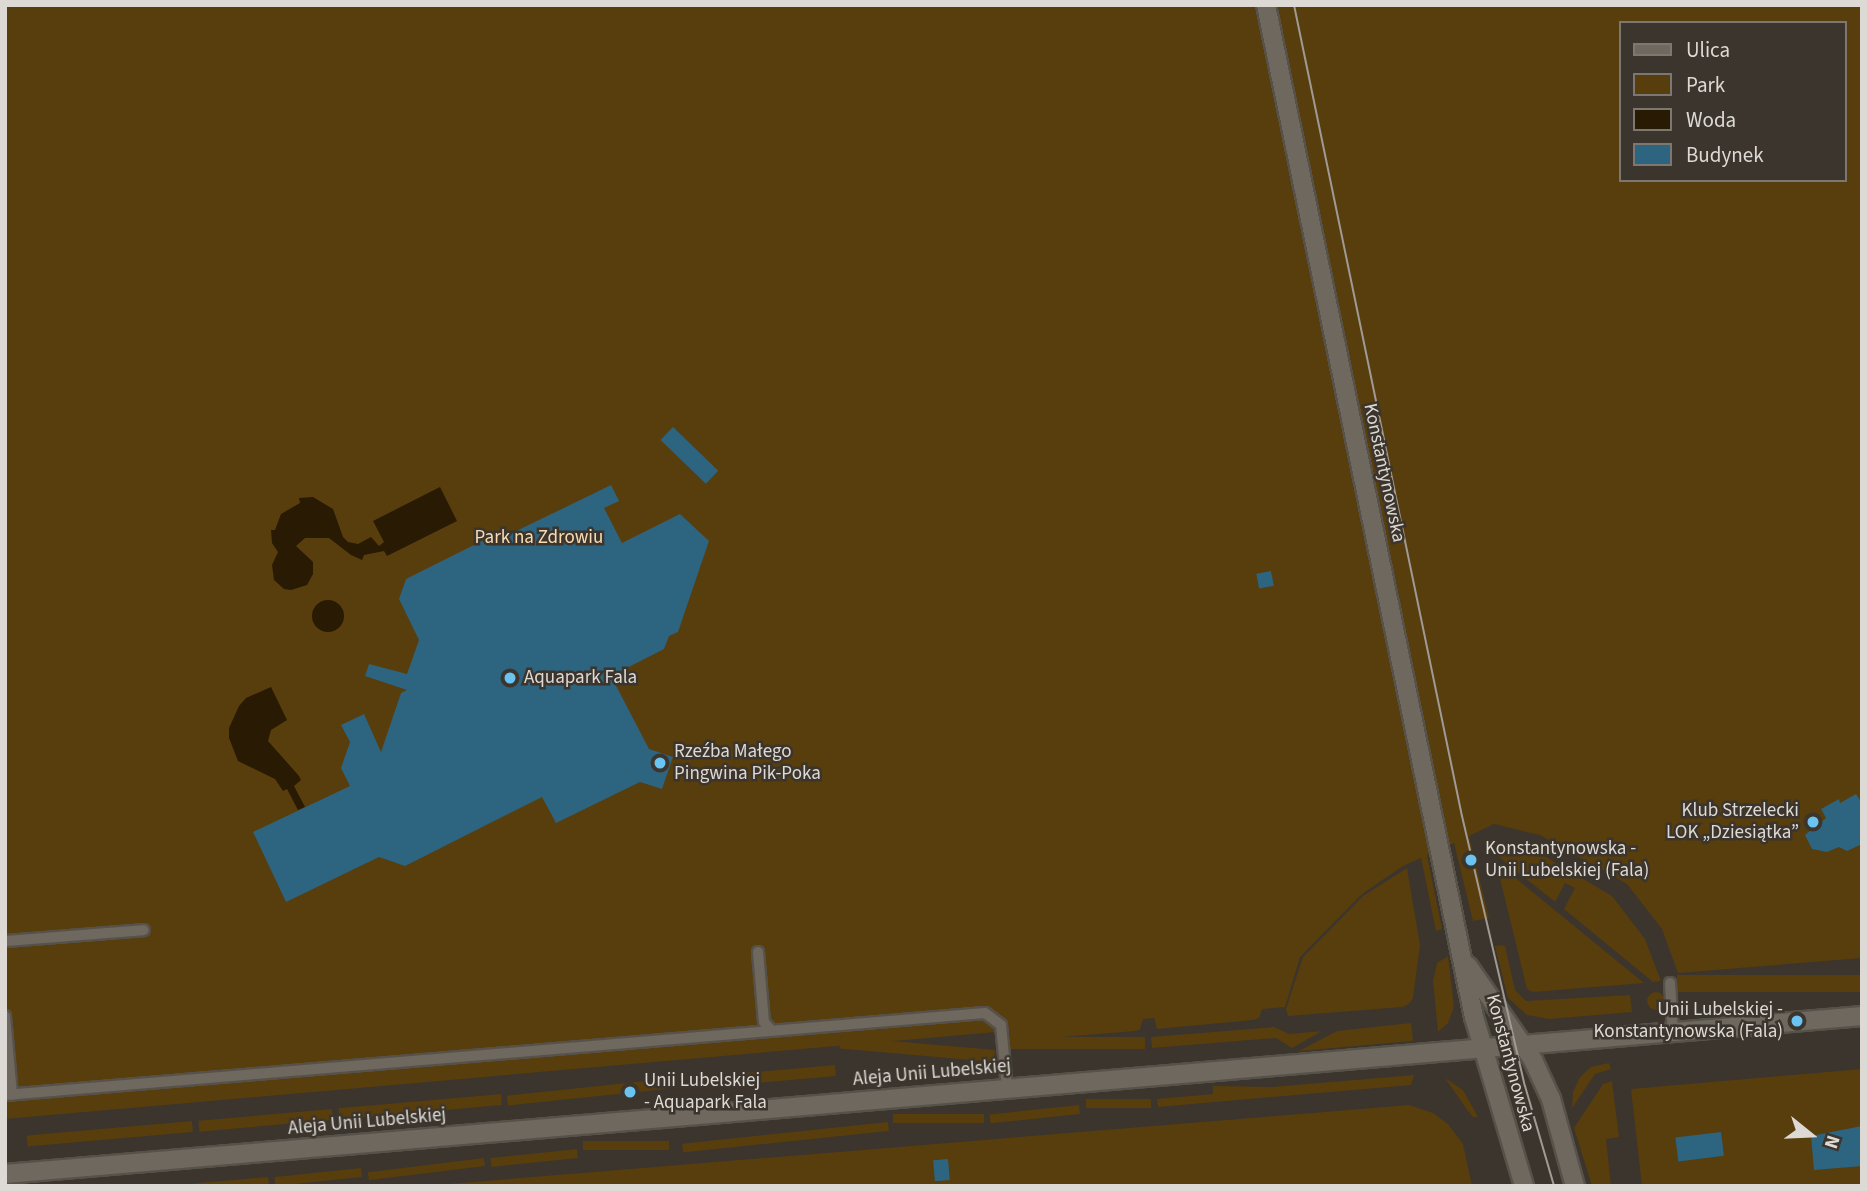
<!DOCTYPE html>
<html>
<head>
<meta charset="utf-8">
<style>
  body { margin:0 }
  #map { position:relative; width:1867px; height:1191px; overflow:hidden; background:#3b352d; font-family:"Source Sans 3",sans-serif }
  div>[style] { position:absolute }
  .green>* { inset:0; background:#583d0d; transform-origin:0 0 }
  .round { border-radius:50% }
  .water>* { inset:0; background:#291a03 }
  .building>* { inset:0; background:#2d6480; transform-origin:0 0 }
  .roads { filter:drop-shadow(2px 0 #56524a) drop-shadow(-2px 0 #56524a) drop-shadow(0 2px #56524a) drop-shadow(0 -2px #56524a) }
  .service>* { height:10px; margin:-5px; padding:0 5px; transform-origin:5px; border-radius:5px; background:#6f685f }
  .tertiary>* { height:18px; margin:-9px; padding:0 9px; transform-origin:9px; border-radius:9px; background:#6f685f }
  .secondary>* { height:18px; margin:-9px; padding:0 9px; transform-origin:9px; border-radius:9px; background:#6f685f }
  .tram>* { height:2px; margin:-1px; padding:0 1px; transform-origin:1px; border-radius:1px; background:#9f9a94 }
  .dots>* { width:19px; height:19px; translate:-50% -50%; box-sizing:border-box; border:4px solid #3b352d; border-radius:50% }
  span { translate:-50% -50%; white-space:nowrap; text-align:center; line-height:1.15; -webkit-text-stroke:5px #3b352d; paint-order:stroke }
  .street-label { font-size:19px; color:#ddd9d4 }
  .park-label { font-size:19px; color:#f8dbb3 }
  .poi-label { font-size:19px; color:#ddd9d4 }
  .left { translate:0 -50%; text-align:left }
  .right { translate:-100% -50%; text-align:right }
  .frame { position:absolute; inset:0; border:7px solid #ddd9d4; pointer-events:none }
  .legend { position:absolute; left:1619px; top:21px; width:228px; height:161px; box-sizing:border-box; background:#3b352d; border:2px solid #7c7770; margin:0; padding:9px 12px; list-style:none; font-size:21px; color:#ddd9d4 }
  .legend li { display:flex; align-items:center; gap:14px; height:35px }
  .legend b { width:35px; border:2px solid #7c7770 }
  .north { position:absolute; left:1776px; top:1100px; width:70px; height:70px; -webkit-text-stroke:5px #3b352d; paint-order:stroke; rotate:108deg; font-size:19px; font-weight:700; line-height:28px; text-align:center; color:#ddd9d4 }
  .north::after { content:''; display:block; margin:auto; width:24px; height:32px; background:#ddd9d4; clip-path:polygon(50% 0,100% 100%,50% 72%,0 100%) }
</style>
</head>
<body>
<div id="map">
  <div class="green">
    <div style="clip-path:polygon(evenodd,5px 5px,1862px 5px,1862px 958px,1678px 973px,1662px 929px,1627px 884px,1540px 835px,1494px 824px,1469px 836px,1489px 918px,1473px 921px,1454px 843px,1427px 855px,1442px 929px,1436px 931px,1421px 858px,1403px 866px,1362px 894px,1300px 957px,1285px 1007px,1262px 1009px,1259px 1018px,1253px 1020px,1157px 1029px,1154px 1018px,1143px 1019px,1140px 1029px,1136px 1031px,1011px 1041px,1008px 1031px,5px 1119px,5px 5px,1620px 23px,1844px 23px,1844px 180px,1620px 180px,1620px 23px)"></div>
    <div style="clip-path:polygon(1491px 842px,1520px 846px,1546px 857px,1612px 896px,1645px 939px,1661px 981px,1653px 982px,1564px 909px,1575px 888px,1565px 883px,1555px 902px,1494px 853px)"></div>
    <div style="clip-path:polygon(1496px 862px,1644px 983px,1533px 992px,1527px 989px)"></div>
    <div style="clip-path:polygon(1407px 868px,1420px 945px,1413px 998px,1409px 1004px,1403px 1007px,1288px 1016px,1286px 1009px,1303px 957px,1363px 896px)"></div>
    <div style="clip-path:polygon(1502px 945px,1505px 946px,1515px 990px,1526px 1001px,1630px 995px,1632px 1012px,1549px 1019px,1527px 1015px,1508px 998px,1495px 946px)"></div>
    <div style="clip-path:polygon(1448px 956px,1454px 1007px,1448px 1023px,1438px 1032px,1433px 981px,1437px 963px)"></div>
    <div style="left:1862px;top:975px;width:17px;height:185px;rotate:90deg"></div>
    <div class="round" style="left:1647px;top:992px;width:18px;height:18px"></div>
    <div style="clip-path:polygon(1411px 1023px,1413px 1041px,1299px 1051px,1337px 1031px)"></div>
    <div style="clip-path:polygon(1274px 1027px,1289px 1034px,1322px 1031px,1292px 1048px,1276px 1038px,1152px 1048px,1151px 1037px)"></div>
    <div style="left:1145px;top:1037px;width:12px;height:135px;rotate:90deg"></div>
    <div style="left:995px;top:1050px;width:12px;height:155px;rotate:95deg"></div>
    <div style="clip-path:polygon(1609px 1063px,1611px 1069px,1595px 1074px,1572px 1108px,1573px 1092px,1580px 1077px,1591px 1067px)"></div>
    <div style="left:835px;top:1065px;width:11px;height:141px;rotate:85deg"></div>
    <div style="clip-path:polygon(1862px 1069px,1862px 1186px,1642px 1186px,1631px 1089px)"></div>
    <div style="clip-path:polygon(1414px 1075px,1411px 1085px,1158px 1107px,1157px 1099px,1213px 1094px,1213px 1086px,1272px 1087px)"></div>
    <div style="clip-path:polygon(1445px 1078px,1463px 1090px,1478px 1117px,1473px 1117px,1468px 1111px)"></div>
    <div style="left:665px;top:1079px;width:10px;height:159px;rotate:84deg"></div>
    <div style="clip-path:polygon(1612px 1081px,1619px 1137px,1606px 1139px,1611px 1186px,1592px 1186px,1574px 1128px,1603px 1084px)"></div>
    <div style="left:501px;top:1094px;width:11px;height:163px;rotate:85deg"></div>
    <div style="left:1151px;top:1099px;width:9px;height:65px;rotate:90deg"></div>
    <div style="left:1079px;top:1105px;width:9px;height:90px;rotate:84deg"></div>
    <div style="clip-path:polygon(1409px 1105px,1433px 1113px,1448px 1124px,1463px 1144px,1472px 1186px,424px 1186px)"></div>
    <div style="left:332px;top:1109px;width:11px;height:134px;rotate:85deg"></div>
    <div style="left:984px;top:1114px;width:9px;height:91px;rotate:90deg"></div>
    <div style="left:192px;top:1121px;width:11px;height:166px;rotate:85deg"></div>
    <div style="left:888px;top:1122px;width:9px;height:207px;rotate:84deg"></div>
    <div style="left:669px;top:1141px;width:9px;height:86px;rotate:90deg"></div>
    <div style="left:577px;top:1149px;width:9px;height:87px;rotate:84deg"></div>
    <div style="left:484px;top:1158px;width:8px;height:117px;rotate:83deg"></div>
    <div style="left:361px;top:1168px;width:9px;height:87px;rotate:84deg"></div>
    <div style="clip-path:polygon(268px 1177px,269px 1185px,176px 1186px,176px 1185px)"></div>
  </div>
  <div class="water">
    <div style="clip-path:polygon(440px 487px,457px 521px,387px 556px,384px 551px,364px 555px,362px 560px,351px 555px,329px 538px,305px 538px,296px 546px,313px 562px,313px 574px,307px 585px,291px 590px,284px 589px,274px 580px,272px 565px,278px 552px,272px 543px,271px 530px,275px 530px,281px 514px,300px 503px,299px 498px,313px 497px,333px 509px,343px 537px,348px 542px,358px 544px,371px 537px,379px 546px,384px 542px,373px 521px)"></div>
    <div class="round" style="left:312px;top:600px;width:32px;height:32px"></div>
    <div style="clip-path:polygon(271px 687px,287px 720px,271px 730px,268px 741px,299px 776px,301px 780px,294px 786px,305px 807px,298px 810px,287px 789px,283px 791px,275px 779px,238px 761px,229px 738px,229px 728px,239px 706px,246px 698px)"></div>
  </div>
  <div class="building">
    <div style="left:673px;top:427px;width:63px;height:18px;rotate:44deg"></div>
    <div style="clip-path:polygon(611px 485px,619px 501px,604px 508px,622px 543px,680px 514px,709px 541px,678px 632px,669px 636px,664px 649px,611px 676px,649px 749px,673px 757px,662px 789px,640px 782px,556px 823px,542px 797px,405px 866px,379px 857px,286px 902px,253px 832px,350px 786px,341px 768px,350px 742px,341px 725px,364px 714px,381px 752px,401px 693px,407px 690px,365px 676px,369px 664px,407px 674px,419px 640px,399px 599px,406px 579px,496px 534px,500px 539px)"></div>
    <div style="left:1271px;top:571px;width:15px;height:15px;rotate:79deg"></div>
    <div style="clip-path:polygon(1856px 794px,1862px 803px,1862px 844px,1847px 851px,1839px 847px,1827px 852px,1812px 849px,1805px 835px,1826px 818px,1821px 809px,1839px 799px,1840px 803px)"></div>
    <div style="clip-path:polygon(1862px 1126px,1862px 1166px,1814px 1170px,1811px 1136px)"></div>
    <div style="left:1721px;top:1132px;width:24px;height:46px;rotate:83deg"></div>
    <div style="left:948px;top:1159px;width:21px;height:15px;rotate:85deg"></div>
  </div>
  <div class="roads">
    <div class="service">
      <div style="left:5px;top:941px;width:139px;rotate:-4.5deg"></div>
      <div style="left:758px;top:952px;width:70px;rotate:85.1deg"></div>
      <div style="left:764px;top:1022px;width:11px;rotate:49deg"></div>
      <div style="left:1670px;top:983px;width:49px;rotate:86.5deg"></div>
      <div style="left:5px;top:1016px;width:79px;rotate:84.9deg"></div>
      <div style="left:5px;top:1095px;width:983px;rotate:-4.78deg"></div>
      <div style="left:985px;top:1013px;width:20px;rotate:37deg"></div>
      <div style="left:1001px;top:1025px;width:62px;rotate:84.5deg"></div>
    </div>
    <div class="tertiary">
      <div style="left:5px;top:1174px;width:1864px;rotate:-4.86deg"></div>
    </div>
    <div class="secondary">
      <div style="left:1266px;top:5px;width:1033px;rotate:78.39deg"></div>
      <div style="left:1474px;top:1017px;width:176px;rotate:73.5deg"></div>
      <div style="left:1468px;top:966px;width:114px;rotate:55.3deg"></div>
      <div style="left:1533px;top:1060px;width:43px;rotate:65.2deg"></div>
      <div style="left:1551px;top:1099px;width:90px;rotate:74.6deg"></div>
    </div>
  </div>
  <div class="tram">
    <div style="left:1294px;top:5px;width:828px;rotate:78.3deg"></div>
    <div style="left:1462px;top:816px;width:277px;rotate:76.9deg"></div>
    <div style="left:1525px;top:1086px;width:104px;rotate:73.8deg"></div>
  </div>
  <div class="dots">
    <div style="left:510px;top:678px;background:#6ac3f1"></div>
    <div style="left:660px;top:763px;background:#6ac3f1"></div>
    <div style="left:1813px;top:822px;background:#6ac3f1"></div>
    <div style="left:1471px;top:860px;background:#6ac3f1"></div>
    <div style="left:1797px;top:1021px;background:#6ac3f1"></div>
    <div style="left:630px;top:1092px;background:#6ac3f1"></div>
  </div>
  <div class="street-label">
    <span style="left:1384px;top:473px;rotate:78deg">Konstantynowska</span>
    <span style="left:1510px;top:1063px;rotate:75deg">Konstantynowska</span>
    <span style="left:932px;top:1073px;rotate:-5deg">Aleja Unii Lubelskiej</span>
    <span style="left:367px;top:1122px;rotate:-5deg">Aleja Unii Lubelskiej</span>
  </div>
  <div class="park-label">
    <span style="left:539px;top:538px">Park na Zdrowiu</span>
  </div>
  <div class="poi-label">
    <span class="left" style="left:524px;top:678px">Aquapark Fala</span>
    <span class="left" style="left:674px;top:763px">Rzeźba Małego<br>Pingwina Pik-Poka</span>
    <span class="right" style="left:1799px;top:822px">Klub Strzelecki<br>LOK „Dziesiątka”</span>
    <span class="left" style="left:1485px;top:860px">Konstantynowska -<br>Unii Lubelskiej (Fala)</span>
    <span class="right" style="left:1783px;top:1021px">Unii Lubelskiej -<br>Konstantynowska (Fala)</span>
    <span class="left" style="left:644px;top:1092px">Unii Lubelskiej<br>- Aquapark Fala</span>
  </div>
  <div class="frame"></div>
  <ul class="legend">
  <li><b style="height:9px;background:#6f685f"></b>Ulica</li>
  <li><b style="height:19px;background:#583d0d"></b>Park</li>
  <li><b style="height:19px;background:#291a03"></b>Woda</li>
  <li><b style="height:19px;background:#2d6480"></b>Budynek</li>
  </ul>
  <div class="north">N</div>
</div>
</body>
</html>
